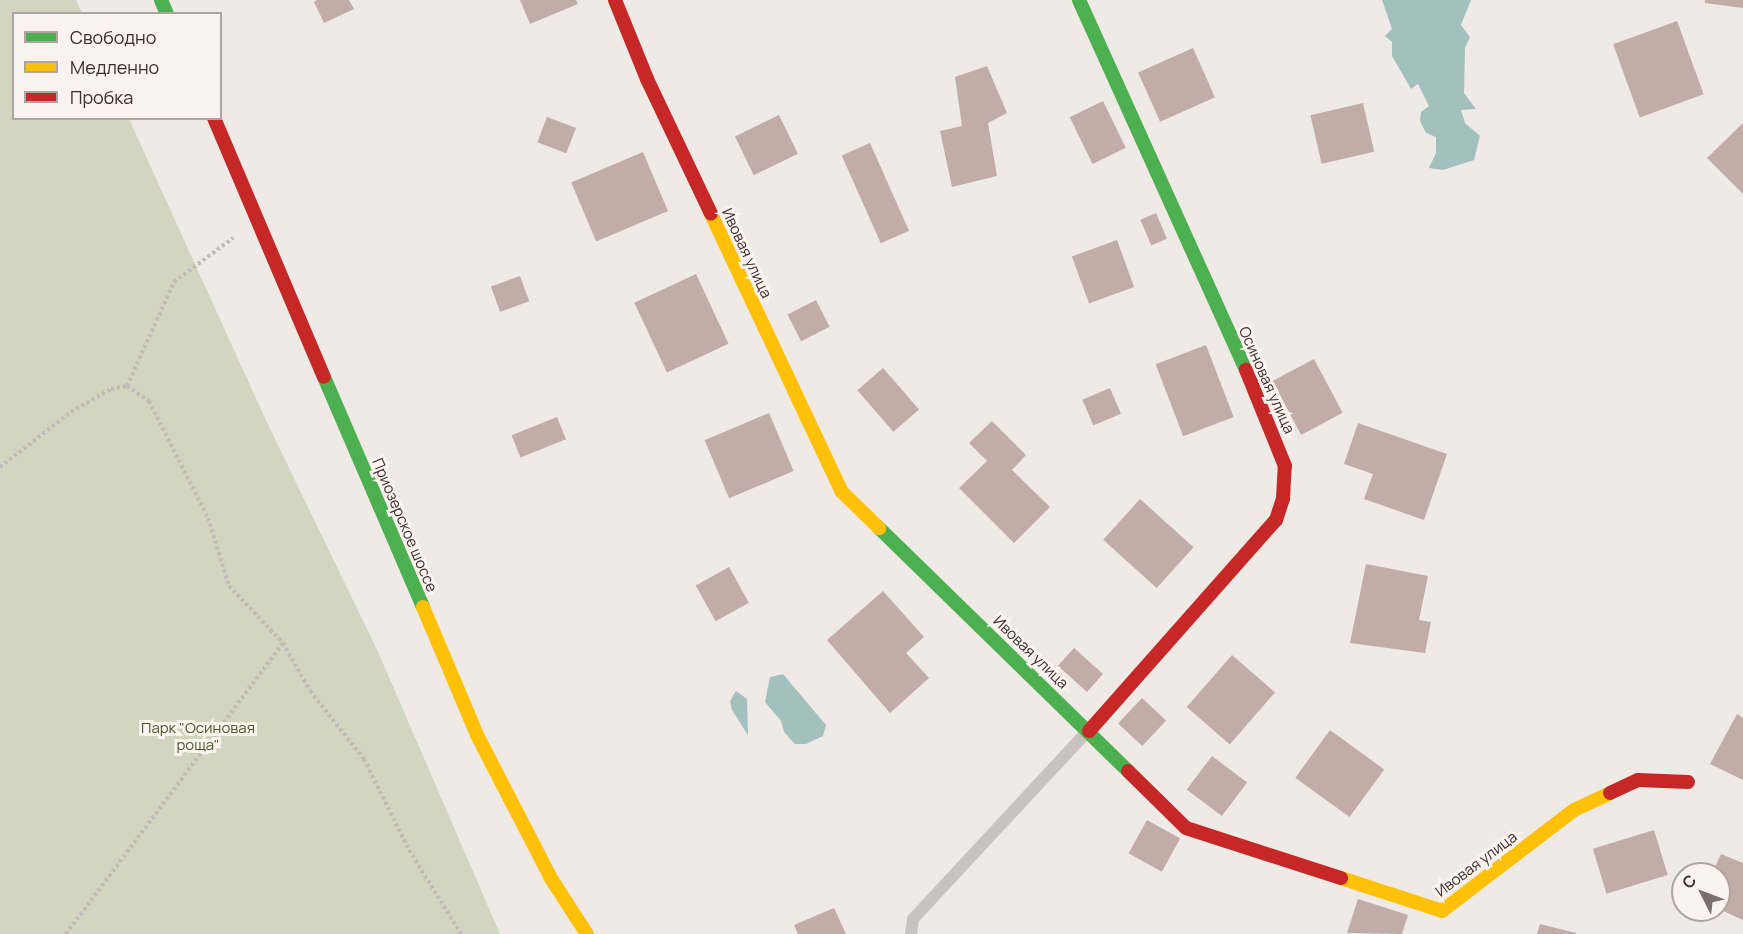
<!DOCTYPE html>
<html>
<head>
<meta charset="utf-8">
<style>
  body { margin:0 }
  #map { position:relative; width:1743px; height:934px; overflow:hidden; background:#efeae6; font-family:Manrope,sans-serif }
  div>[style] { position:absolute }
  .green>* { inset:0; background:#d2d5c0 }
  .water>* { inset:0; background:#a2c1be }
  .building>* { inset:0; background:#c2aca8; transform-origin:0 0 }
  .path>* { height:4px; margin-top:-2px; transform-origin:0; background:repeating-linear-gradient(90deg,#c2bab6 0 3px,transparent 0 6px) }
  .lane>* { height:12px; margin:-6px; padding:0 6px; transform-origin:6px; border-radius:6px; background:#c9c2be }
  .fast>* { height:14px; margin:-7px; padding:0 7px; transform-origin:7px; border-radius:7px; background:#4caf50 }
  .slow>* { height:14px; margin:-7px; padding:0 7px; transform-origin:7px; border-radius:7px; background:#ffc107 }
  .jam>* { height:14px; margin:-7px; padding:0 7px; transform-origin:7px; border-radius:7px; background:#c62828 }
  span { translate:-50% -50%; white-space:nowrap; text-align:center; line-height:1.15; -webkit-text-stroke:6px #fbf3ee; paint-order:stroke }
  .street-label { font-size:15px; color:#3a2e2b }
  .park-label { font-size:15px; color:#4e582f }
  .legend { position:absolute; left:12px; top:12px; width:210px; height:108px; box-sizing:border-box; background:#fbf3ee; border:2px solid #aea4a0; margin:0; padding:8px 10px; list-style:none; font-size:18px; color:#3a2e2b }
  .legend li { display:flex; align-items:center; gap:12px; height:30px }
  .legend b { width:30px; border:2px solid #aea4a0 }
  .north { position:absolute; left:1671px; top:862px; width:60px; height:60px; box-sizing:border-box; background:#fbf3ee; border:2px solid #aea4a0; border-radius:50%; rotate:312deg; font-size:16px; font-weight:700; line-height:24px; text-align:center; color:#3a2e2b }
  .north::after { content:''; display:block; margin:auto; width:21px; height:27px; background:#79706c; clip-path:polygon(50% 0,100% 100%,50% 72%,0 100%) }
</style>
</head>
<body>
<div id="map">
  <div class="green">
    <div style="clip-path:polygon(0 0,76px 0,82px 13px,14px 14px,14px 118px,129px 119px,264px 416px,379px 654px,500px 934px,0 934px)"></div>
  </div>
  <div class="water">
    <div style="clip-path:polygon(1382px 0,1471px 0,1461px 25px,1470px 37px,1465px 48px,1464px 93px,1476px 109px,1461px 110px,1465px 123px,1480px 136px,1474px 160px,1443px 170px,1429px 168px,1436px 153px,1436px 137px,1426px 133px,1420px 121px,1421px 112px,1429px 106px,1418px 84px,1411px 89px,1392px 56px,1392px 42px,1385px 36px,1392px 29px)"></div>
    <div style="clip-path:polygon(783px 674px,826px 725px,823px 736px,806px 744px,795px 744px,784px 732px,781px 721px,765px 702px,770px 677px)"></div>
    <div style="clip-path:polygon(736px 691px,747px 699px,748px 735px,732px 710px,730px 701px)"></div>
  </div>
  <div class="building">
    <div style="clip-path:polygon(317px 0,349px 0,354px 9px,324px 23px,314px 2px)"></div>
    <div style="clip-path:polygon(520px 0,576px 0,578px 4px,530px 24px)"></div>
    <div style="clip-path:polygon(1705px 0,1743px 0,1743px 8px,1705px 3px)"></div>
    <div style="left:1677px;top:21px;width:78px;height:68px;rotate:70deg"></div>
    <div style="left:1193px;top:48px;width:54px;height:60px;rotate:66deg"></div>
    <div style="clip-path:polygon(987px 66px,1007px 113px,988px 123px,997px 176px,952px 187px,940px 131px,962px 126px,955px 77px)"></div>
    <div style="left:1103px;top:101px;width:52px;height:37px;rotate:64deg"></div>
    <div style="left:1363px;top:103px;width:50px;height:54px;rotate:77deg"></div>
    <div style="left:779px;top:115px;width:43px;height:49px;rotate:64deg"></div>
    <div style="left:547px;top:117px;width:31px;height:27px;rotate:21deg"></div>
    <div style="clip-path:polygon(1743px 123px,1743px 194px,1707px 158px)"></div>
    <div style="left:870px;top:143px;width:96px;height:31px;rotate:66deg"></div>
    <div style="left:643px;top:152px;width:64px;height:78px;rotate:67deg"></div>
    <div style="left:1156px;top:213px;width:28px;height:17px;rotate:67deg"></div>
    <div style="left:1117px;top:240px;width:50px;height:48px;rotate:70deg"></div>
    <div style="left:696px;top:274px;width:77px;height:68px;rotate:65deg"></div>
    <div style="left:520px;top:276px;width:27px;height:31px;rotate:70deg"></div>
    <div style="left:816px;top:300px;width:30px;height:32px;rotate:63deg"></div>
    <div style="left:1206px;top:345px;width:77px;height:54px;rotate:69deg"></div>
    <div style="left:1314px;top:359px;width:61px;height:47px;rotate:62deg"></div>
    <div style="left:883px;top:368px;width:55px;height:34px;rotate:49deg"></div>
    <div style="left:1110px;top:388px;width:28px;height:30px;rotate:67deg"></div>
    <div style="left:769px;top:413px;width:63px;height:70px;rotate:67deg"></div>
    <div style="left:557px;top:417px;width:24px;height:49px;rotate:68deg"></div>
    <div style="clip-path:polygon(992px 421px,1026px 455px,1012px 470px,1050px 507px,1014px 543px,959px 488px,987px 461px,969px 443px)"></div>
    <div style="clip-path:polygon(1358px 423px,1447px 454px,1424px 520px,1364px 499px,1373px 474px,1344px 464px)"></div>
    <div style="left:1140px;top:499px;width:72px;height:55px;rotate:42deg"></div>
    <div style="clip-path:polygon(1366px 564px,1428px 576px,1419px 620px,1431px 622px,1425px 653px,1350px 643px)"></div>
    <div style="left:729px;top:567px;width:41px;height:38px;rotate:61deg"></div>
    <div style="clip-path:polygon(883px 591px,924px 637px,906px 653px,929px 678px,890px 713px,827px 640px)"></div>
    <div style="left:1074px;top:648px;width:39px;height:24px;rotate:42deg"></div>
    <div style="left:1232px;top:655px;width:57px;height:69px;rotate:41deg"></div>
    <div style="left:1142px;top:698px;width:33px;height:35px;rotate:43deg"></div>
    <div style="clip-path:polygon(1737px 714px,1743px 718px,1743px 780px,1710px 764px)"></div>
    <div style="left:1330px;top:730px;width:67px;height:59px;rotate:36deg"></div>
    <div style="left:1212px;top:756px;width:44px;height:42px;rotate:37deg"></div>
    <div style="left:1147px;top:820px;width:38px;height:38px;rotate:29deg"></div>
    <div style="left:1654px;top:830px;width:47px;height:64px;rotate:73deg"></div>
    <div style="clip-path:polygon(1721px 854px,1743px 863px,1743px 920px,1719px 909px,1719px 874px,1712px 874px)"></div>
    <div style="clip-path:polygon(1358px 899px,1408px 915px,1402px 934px,1347px 933px)"></div>
    <div style="clip-path:polygon(834px 908px,846px 934px,798px 934px,794px 925px)"></div>
    <div style="clip-path:polygon(1540px 924px,1576px 933px,1576px 934px,1537px 934px)"></div>
  </div>
  <div class="path">
    <div style="left:127px;top:386px;width:114px;rotate:-65.7deg"></div>
    <div style="left:174px;top:282px;width:74px;rotate:-36.7deg"></div>
    <div style="left:0;top:467px;width:90px;rotate:-37.8deg"></div>
    <div style="left:71px;top:412px;width:46px;rotate:-29.9deg"></div>
    <div style="left:111px;top:389px;width:16px;rotate:-11deg"></div>
    <div style="left:127px;top:386px;width:27px;rotate:34deg"></div>
    <div style="left:149px;top:401px;width:131px;rotate:63.2deg"></div>
    <div style="left:208px;top:518px;width:71px;rotate:72.8deg"></div>
    <div style="left:229px;top:586px;width:79px;rotate:46.5deg"></div>
    <div style="left:283px;top:643px;width:55px;rotate:60.6deg"></div>
    <div style="left:310px;top:691px;width:87px;rotate:51.5deg"></div>
    <div style="left:364px;top:759px;width:102px;rotate:63.7deg"></div>
    <div style="left:409px;top:850px;width:99px;rotate:58.2deg"></div>
    <div style="left:66px;top:934px;width:363px;rotate:-53.3deg"></div>
  </div>
  <div class="lane">
    <div style="left:911px;top:934px;width:15px;rotate:-82deg"></div>
    <div style="left:913px;top:919px;width:254px;rotate:-47.1deg"></div>
  </div>
  <div class="fast">
    <div style="left:161px;top:0;width:15px;rotate:67deg"></div>
    <div style="left:1079px;top:0;width:406px;rotate:65.7deg"></div>
    <div style="left:324px;top:377px;width:250px;rotate:66.7deg"></div>
    <div style="left:879px;top:528px;width:348px;rotate:44.3deg"></div>
  </div>
  <div class="slow">
    <div style="left:711px;top:214px;width:307px;rotate:64.8deg"></div>
    <div style="left:842px;top:492px;width:52px;rotate:44.2deg"></div>
    <div style="left:423px;top:607px;width:139px;rotate:67.1deg"></div>
    <div style="left:477px;top:735px;width:163px;rotate:62.7deg"></div>
    <div style="left:552px;top:880px;width:64px;rotate:57.1deg"></div>
    <div style="left:1341px;top:878px;width:106px;rotate:18.1deg"></div>
    <div style="left:1442px;top:911px;width:166px;rotate:-37.4deg"></div>
    <div style="left:1574px;top:810px;width:40px;rotate:-25deg"></div>
  </div>
  <div class="jam">
    <div style="left:615px;top:0;width:85px;rotate:67.9deg"></div>
    <div style="left:647px;top:79px;width:149px;rotate:64.6deg"></div>
    <div style="left:214px;top:118px;width:281px;rotate:67deg"></div>
    <div style="left:1089px;top:731px;width:282px;rotate:-48.5deg"></div>
    <div style="left:1276px;top:520px;width:22px;rotate:-72deg"></div>
    <div style="left:1283px;top:499px;width:33px;rotate:-87deg"></div>
    <div style="left:1285px;top:466px;width:104px;rotate:-112.1deg"></div>
    <div style="left:1128px;top:771px;width:81px;rotate:44.5deg"></div>
    <div style="left:1186px;top:828px;width:163px;rotate:17.9deg"></div>
    <div style="left:1610px;top:793px;width:31px;rotate:-25deg"></div>
    <div style="left:1638px;top:780px;width:50px;rotate:2.3deg"></div>
  </div>
  <div class="street-label">
    <span style="left:747px;top:253px;rotate:65deg">Ивовая улица</span>
    <span style="left:1267px;top:380px;rotate:66deg">Осиновая улица</span>
    <span style="left:405px;top:525px;rotate:67deg">Приозерское шоссе</span>
    <span style="left:1031px;top:652px;rotate:44deg">Ивовая улица</span>
    <span style="left:1476px;top:864px;rotate:-37deg">Ивовая улица</span>
  </div>
  <div class="park-label">
    <span style="left:198px;top:736px">Парк "Осиновая<br>роща"</span>
  </div>
  <ul class="legend">
  <li><b style="height:8px;background:#4caf50"></b>Свободно</li>
  <li><b style="height:8px;background:#ffc107"></b>Медленно</li>
  <li><b style="height:8px;background:#c62828"></b>Пробка</li>
  </ul>
  <div class="north">С</div>
</div>
</body>
</html>
